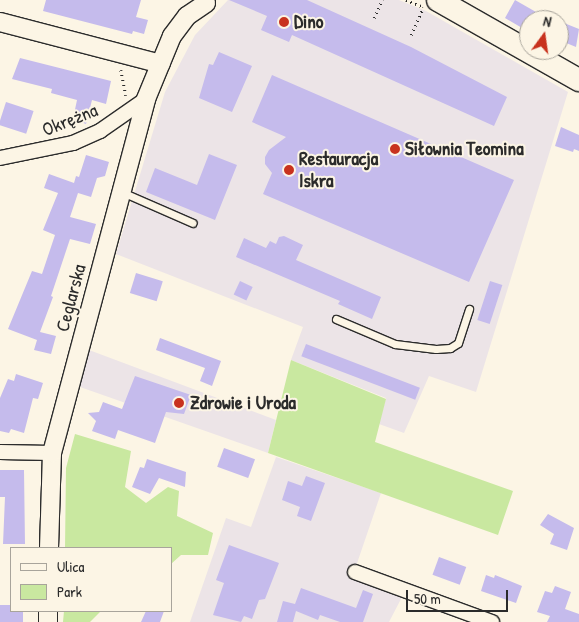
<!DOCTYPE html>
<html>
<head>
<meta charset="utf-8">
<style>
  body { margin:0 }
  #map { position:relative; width:579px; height:622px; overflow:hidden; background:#fcf5e5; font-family:"Patrick Hand",sans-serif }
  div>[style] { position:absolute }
  .built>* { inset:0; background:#ece4e7 }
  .green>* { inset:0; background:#c9e8a0 }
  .building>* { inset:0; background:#c5bbec; transform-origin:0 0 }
  .path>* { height:2.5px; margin-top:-1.25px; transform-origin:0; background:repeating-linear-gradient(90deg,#2b2b2b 0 1px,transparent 0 5px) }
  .roads { filter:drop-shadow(1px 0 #2b2b2b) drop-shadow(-1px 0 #2b2b2b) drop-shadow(0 1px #2b2b2b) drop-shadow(0 -1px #2b2b2b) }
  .service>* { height:7px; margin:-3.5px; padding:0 3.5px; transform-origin:3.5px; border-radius:3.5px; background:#fcf5e5 }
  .minor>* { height:14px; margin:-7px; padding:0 7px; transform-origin:7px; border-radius:7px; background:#fcf5e5 }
  .tertiary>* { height:18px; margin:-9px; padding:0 9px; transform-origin:9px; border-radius:9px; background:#fcf5e5 }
  .primary>* { height:22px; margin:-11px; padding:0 11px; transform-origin:11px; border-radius:11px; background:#fcf5e5 }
  .dots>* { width:14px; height:14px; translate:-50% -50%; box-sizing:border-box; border:2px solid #fcf5e5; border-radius:50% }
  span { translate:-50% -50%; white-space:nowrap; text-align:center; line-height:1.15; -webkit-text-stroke:4px #fcf5e5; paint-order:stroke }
  .poi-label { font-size:19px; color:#2b2b2b; font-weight:700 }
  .left { translate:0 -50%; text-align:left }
  .street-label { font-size:19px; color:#2b2b2b }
  .legend { position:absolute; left:10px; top:547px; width:162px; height:65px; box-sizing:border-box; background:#fcf5e5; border:1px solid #a8a49b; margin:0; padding:6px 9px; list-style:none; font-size:15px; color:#2b2b2b }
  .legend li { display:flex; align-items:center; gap:10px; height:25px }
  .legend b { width:25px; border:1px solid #a8a49b }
  .north { position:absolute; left:519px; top:10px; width:50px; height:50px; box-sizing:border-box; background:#fcf5e5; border:1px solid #a8a49b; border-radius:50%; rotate:14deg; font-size:14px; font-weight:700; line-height:20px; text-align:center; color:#2b2b2b }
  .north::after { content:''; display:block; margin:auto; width:18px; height:22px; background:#c8321e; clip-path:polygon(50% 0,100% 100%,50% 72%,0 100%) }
  .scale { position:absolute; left:406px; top:590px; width:102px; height:22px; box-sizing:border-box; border:2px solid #2b2b2b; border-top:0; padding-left:6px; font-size:15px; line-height:18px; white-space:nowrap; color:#2b2b2b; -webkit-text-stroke:4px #fcf5e5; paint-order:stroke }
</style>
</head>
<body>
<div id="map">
  <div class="built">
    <div style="clip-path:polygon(228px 0,399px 0,426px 11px,568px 92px,476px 392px,429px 376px,404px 433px,379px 424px,386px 398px,291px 360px,303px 327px,116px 254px,165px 92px,195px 35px)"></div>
    <div style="clip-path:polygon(89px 350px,276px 420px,268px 453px,80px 387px)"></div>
    <div style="clip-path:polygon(276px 457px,381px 493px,352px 578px,402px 597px,389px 622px,190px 622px,226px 518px,251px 527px)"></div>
  </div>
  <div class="green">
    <div style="clip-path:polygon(291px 360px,386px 399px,375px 442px,513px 491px,498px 535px,268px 453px)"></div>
    <div style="clip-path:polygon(75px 434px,131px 451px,125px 487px,146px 503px,168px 487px,179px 491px,177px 516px,213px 533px,208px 555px,181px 555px,171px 564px,171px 548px,65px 548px,66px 468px)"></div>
    <div style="clip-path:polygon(64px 611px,101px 611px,90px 622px,63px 622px)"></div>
  </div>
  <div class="building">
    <div style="clip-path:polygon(46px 0,141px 0,136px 17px,148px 20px,144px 34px,133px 31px,132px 34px,43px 11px)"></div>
    <div style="clip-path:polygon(229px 0,307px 0,411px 47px,507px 97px,494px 126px,292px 35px,289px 42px,261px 30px,267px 16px)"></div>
    <div style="clip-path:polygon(515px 0,550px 20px,529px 20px,529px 32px,505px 18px)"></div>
    <div style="clip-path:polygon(559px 21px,579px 29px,576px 47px,559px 40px)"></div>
    <div style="clip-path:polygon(219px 52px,252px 66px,232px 112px,199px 98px,209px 64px,213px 65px)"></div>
    <div style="clip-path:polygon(20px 58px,111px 81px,106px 104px,92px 100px,86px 124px,73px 119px,77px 100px,51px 93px,52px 89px,12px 79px)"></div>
    <div style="clip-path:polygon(272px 75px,514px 180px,469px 282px,263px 194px,272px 173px,265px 164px,265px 157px,269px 150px,286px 137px,252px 122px)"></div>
    <div style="left:6px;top:102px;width:29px;height:24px;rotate:18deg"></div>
    <div style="clip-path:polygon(561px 127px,579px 135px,579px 151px,574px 149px,573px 152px,555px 146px)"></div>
    <div style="clip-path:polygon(209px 154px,237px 165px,215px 220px,146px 192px,155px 168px,197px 185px)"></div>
    <div style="clip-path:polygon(86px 155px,109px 162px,105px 176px,97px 178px,91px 197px,78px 193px,70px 217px,96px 224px,90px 244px,70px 239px,51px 296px,53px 297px,40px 332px,56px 336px,51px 354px,34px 350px,37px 340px,8px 329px,32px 271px,42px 274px,55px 235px,43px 230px,58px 193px,44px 188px,49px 174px,74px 183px,76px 176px,79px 177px)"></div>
    <div style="clip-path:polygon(284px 236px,303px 245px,296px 260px,381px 297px,372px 319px,338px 304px,340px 301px,236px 257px,244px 238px,266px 248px,270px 241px,276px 244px,279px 237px)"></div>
    <div style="left:136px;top:273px;width:28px;height:21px;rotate:17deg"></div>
    <div style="left:240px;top:281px;width:14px;height:15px;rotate:25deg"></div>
    <div style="left:490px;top:281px;width:13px;height:41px;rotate:18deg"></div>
    <div style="clip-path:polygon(160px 338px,221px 361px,212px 386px,200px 381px,205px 368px,156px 350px)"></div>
    <div style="left:306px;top:344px;width:122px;height:13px;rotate:21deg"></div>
    <div style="clip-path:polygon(16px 374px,43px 383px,38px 399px,33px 398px,24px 433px,11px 429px,9px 433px,0 431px,0 398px,8px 379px,14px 381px)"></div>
    <div style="clip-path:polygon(135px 376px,191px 395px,184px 414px,166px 412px,155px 443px,118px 430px,115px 439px,92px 431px,96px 421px,88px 413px,99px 412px,103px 402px,122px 409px)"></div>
    <div style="left:224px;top:448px;width:33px;height:20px;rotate:20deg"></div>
    <div style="clip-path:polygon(147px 459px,186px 472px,185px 487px,159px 478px,150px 494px,132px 487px,140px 467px,144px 468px)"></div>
    <div style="clip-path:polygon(0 470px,24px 470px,25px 544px,3px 544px,5px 497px,0 497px)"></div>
    <div style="clip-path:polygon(306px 476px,325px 483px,311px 521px,297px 516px,300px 507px,282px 500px,288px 481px,302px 486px)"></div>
    <div style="clip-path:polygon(548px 514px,574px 528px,567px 550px,550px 544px,554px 534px,540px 525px)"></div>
    <div style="clip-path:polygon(229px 545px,279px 563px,265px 599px,259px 600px,252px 619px,244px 616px,241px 622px,213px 615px,224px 583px,216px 580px)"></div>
    <div style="left:439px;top:557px;width:29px;height:19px;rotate:20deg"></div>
    <div style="clip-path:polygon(486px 575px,494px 578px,495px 575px,522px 586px,516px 603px,481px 591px)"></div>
    <div style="clip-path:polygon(555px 586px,571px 592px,565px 609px,579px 614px,579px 622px,547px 622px,550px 616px,537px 612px,545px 591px,552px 593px)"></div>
    <div style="clip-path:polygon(301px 588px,356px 608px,363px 590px,373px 594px,363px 622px,340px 622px,320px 615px,318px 620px,296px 611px,293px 622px,277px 622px,283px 601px,295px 604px)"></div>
    <div style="clip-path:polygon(0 605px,11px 605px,11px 611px,23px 611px,23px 622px,0 622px)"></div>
    <div style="clip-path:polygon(146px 611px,164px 611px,160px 622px,141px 622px)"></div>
  </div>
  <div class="path">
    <div style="left:406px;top:0;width:18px;rotate:22deg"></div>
    <div style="left:374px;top:18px;width:20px;rotate:-66deg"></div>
    <div style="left:411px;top:35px;width:30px;rotate:-66deg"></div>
    <div style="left:121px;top:70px;width:26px;rotate:79deg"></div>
  </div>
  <div class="roads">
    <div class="service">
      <div style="left:122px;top:192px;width:77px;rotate:23.6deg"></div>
      <div style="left:336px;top:319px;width:64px;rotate:23deg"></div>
      <div style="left:395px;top:344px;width:41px;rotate:7deg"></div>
      <div style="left:436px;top:349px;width:14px;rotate:-4deg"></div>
      <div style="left:450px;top:348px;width:9px;rotate:-32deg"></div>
      <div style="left:458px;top:343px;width:36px;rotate:-72deg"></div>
    </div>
    <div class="minor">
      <div style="left:0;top:158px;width:75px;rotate:-11.6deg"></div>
      <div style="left:73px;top:143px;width:30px;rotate:-24deg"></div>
      <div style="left:100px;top:131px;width:56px;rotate:-34.8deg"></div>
      <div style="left:0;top:452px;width:52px;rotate:1.1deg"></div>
      <div style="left:355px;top:572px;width:146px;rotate:20.1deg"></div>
    </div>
    <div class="tertiary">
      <div style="left:0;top:22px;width:166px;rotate:14.6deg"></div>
      <div style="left:49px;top:548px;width:95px;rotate:-88.2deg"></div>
      <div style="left:52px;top:453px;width:366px;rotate:-75.1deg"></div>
      <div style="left:146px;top:99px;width:68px;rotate:-67.6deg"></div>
      <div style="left:172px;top:36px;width:25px;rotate:-53deg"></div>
      <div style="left:187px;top:16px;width:23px;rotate:-34deg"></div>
      <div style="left:48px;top:622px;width:11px;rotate:-90deg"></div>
    </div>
    <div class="primary">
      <div style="left:438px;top:0;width:162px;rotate:29.6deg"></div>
    </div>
  </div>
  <div class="dots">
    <div style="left:284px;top:22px;background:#c8321e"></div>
    <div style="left:395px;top:149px;background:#c8321e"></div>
    <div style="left:289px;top:170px;background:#c8321e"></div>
    <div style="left:179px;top:403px;background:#c8321e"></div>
  </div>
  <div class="poi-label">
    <span class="left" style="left:294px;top:22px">Dino</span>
    <span class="left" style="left:405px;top:149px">Siłownia Teomina</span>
    <span class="left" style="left:299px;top:170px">Restauracja<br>Iskra</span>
    <span class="left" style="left:190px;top:403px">Zdrowie i Uroda</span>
  </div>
  <div class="street-label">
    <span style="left:70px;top:120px;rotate:-22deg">Okrężna</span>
    <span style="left:71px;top:298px;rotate:-75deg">Ceglarska</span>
  </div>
  <ul class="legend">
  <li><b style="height:6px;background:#fcf5e5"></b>Ulica</li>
  <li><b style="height:14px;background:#c9e8a0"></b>Park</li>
  </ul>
  <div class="north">N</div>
  <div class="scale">50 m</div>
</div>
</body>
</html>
